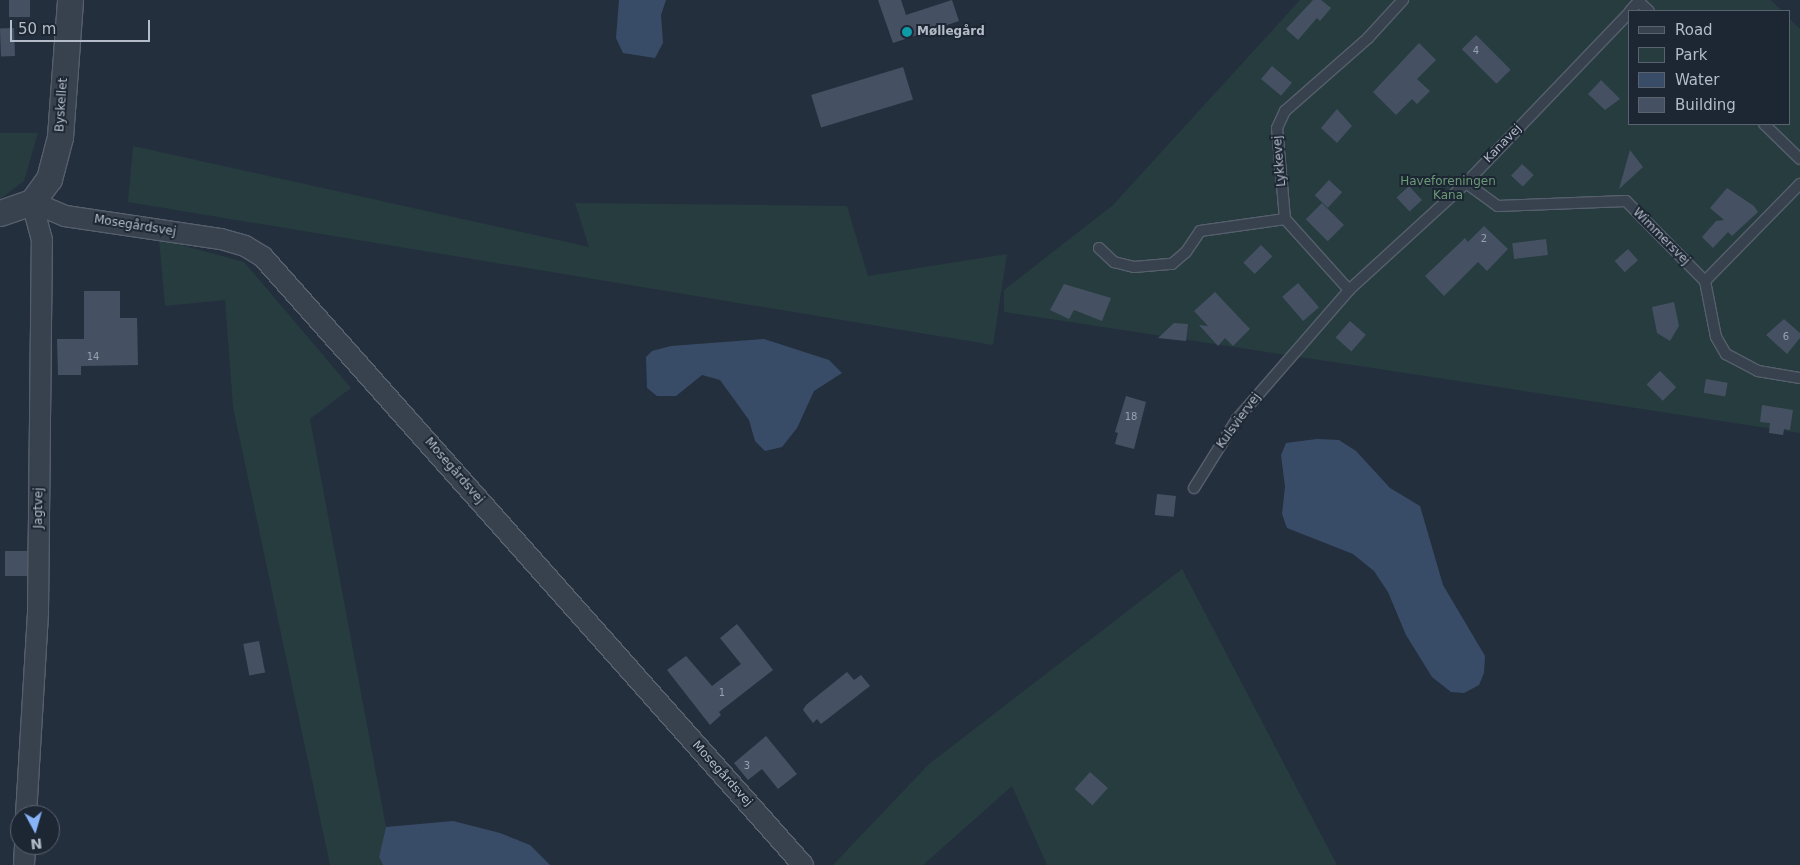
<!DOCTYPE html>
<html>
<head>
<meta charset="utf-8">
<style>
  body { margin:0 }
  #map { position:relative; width:1800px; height:865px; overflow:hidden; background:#242f3e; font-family:"DejaVu Sans",sans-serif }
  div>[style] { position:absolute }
  .green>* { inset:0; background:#263c3f }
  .water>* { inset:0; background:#394c67 }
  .building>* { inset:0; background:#455162; transform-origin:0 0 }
  .roads { filter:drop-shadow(1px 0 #565f6c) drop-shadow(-1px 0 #565f6c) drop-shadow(0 1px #565f6c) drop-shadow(0 -1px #565f6c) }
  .service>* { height:10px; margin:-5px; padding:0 5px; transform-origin:5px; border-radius:5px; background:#38414e }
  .minor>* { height:20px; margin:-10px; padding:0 10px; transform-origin:10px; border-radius:10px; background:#38414e }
  .tertiary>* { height:25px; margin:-12.5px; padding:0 12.5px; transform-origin:12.5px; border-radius:12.5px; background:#38414e }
  .dots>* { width:14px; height:14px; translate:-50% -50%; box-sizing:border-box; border:2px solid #1d2633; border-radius:50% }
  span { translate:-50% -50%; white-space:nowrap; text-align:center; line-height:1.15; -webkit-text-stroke:4px #1d2633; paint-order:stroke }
  .number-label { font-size:10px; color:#98a1af }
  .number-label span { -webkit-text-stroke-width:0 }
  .poi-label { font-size:12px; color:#b4bcc9; font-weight:700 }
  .left { translate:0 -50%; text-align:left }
  .street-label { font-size:12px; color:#b4bcc9 }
  .park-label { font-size:12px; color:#6b9a76 }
  .legend { position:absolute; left:1628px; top:10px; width:162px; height:115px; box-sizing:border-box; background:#1d2633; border:1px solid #59626f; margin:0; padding:6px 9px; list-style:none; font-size:15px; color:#b4bcc9 }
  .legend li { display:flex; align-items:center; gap:10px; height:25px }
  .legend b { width:25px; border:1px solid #59626f }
  .north { position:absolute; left:10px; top:805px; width:50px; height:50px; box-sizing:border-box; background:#1d2633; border:1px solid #59626f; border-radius:50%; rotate:174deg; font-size:14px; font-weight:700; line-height:20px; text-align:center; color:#b4bcc9 }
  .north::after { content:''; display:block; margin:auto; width:18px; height:22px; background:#8ab4f8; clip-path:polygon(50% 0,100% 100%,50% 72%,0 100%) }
  .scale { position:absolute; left:10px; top:20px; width:140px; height:22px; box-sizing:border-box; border:2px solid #b4bcc9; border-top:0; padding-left:6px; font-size:15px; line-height:18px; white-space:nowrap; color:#b4bcc9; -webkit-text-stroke:4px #1d2633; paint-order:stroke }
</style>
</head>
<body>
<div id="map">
  <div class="green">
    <div style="clip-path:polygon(1300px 0,1771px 0,1782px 11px,1629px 11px,1629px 124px,1789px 124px,1789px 18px,1800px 29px,1800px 433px,1004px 312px,1004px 290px,1113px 205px)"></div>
    <div style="clip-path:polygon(0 133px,38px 133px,24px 181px,0 199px)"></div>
    <div style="clip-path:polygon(133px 146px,589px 247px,575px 203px,847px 206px,868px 276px,1007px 254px,993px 345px,128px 202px)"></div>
    <div style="clip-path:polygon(159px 239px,244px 262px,351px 388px,310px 419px,386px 827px,379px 857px,383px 865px,330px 865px,233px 407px,225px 300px,165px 306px)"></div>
    <div style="clip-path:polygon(1182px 569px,1337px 865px,1047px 865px,1012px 786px,923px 865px,833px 865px,929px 764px)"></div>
  </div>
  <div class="water">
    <div style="clip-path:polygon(619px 0,666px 0,661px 15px,663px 43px,655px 58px,623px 53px,616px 38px)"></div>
    <div style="clip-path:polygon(764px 339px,829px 360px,842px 373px,814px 391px,797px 428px,782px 447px,765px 451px,755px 441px,749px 420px,720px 380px,702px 375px,676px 396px,657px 396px,647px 388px,646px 357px,652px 351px,671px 346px)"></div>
    <div style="clip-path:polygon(1317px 439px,1339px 440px,1356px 451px,1390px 488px,1420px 506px,1443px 585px,1485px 656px,1484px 673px,1479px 685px,1464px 693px,1451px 692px,1432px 677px,1406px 635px,1388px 592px,1374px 571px,1353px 554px,1287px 528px,1282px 514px,1285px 487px,1281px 455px,1286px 443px)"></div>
    <div style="clip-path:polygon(453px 821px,500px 833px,530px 845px,550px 865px,383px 865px,379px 857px,386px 827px)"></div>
  </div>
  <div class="building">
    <div style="left:9px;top:0;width:21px;height:17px"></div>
    <div style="clip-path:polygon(878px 0,901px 0,906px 15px,952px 0,959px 21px,893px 43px)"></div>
    <div style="clip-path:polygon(1313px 0,1321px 0,1331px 8px,1320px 21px,1317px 18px,1298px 40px,1286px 29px)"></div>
    <div style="left:14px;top:28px;width:28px;height:14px;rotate:88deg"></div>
    <div style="left:1476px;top:35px;width:49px;height:20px;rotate:45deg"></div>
    <div style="clip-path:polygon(1419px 43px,1436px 60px,1417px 79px,1430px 91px,1417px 104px,1412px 99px,1396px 115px,1373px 92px)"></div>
    <div style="left:1272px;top:66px;width:26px;height:17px;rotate:40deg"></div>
    <div style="left:903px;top:67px;width:34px;height:96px;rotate:73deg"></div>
    <div style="clip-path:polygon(1601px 80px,1620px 99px,1605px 110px,1588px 94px)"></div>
    <div style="clip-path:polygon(1337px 109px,1352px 126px,1337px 143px,1321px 128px)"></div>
    <div style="clip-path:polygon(1630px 150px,1643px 167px,1619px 189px)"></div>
    <div style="left:1522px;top:164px;width:16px;height:16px;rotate:43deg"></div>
    <div style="left:1329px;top:180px;width:18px;height:21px;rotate:43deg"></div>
    <div style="left:1409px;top:186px;width:19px;height:17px;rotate:47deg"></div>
    <div style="clip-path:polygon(1727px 188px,1754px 206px,1758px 212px,1732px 236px,1728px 232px,1713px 248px,1702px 237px,1716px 221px,1724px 220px,1710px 208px)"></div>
    <div style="left:1322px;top:203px;width:31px;height:23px;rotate:45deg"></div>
    <div style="clip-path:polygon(1484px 226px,1508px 249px,1487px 271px,1478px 262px,1444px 296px,1425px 276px,1465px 238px,1468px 242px)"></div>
    <div style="left:1546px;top:239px;width:16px;height:34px;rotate:83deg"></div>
    <div style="left:1261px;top:245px;width:16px;height:25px;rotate:45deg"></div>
    <div style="left:1628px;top:249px;width:15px;height:18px;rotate:48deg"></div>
    <div style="left:1298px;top:283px;width:32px;height:21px;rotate:49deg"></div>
    <div style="clip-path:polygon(1064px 284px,1111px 298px,1102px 321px,1074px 310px,1069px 319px,1050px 310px)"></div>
    <div style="clip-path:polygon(84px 291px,120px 291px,120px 318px,137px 318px,138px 365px,81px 366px,81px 375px,58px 375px,57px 339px,84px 339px)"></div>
    <div style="clip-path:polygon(1215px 292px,1250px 329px,1233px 346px,1225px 338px,1218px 346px,1199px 325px,1208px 326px,1194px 311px)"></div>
    <div style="clip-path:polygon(1674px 302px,1679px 326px,1670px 341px,1657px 333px,1652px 307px)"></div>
    <div style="clip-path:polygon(1784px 319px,1800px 333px,1800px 338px,1787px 354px,1766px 335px)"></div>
    <div style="left:1350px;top:321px;width:21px;height:22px;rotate:41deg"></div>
    <div style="clip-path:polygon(1174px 323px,1188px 324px,1186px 341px,1158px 338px)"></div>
    <div style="left:1660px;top:371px;width:23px;height:19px;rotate:45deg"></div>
    <div style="left:1706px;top:379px;width:22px;height:14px;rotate:10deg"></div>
    <div style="clip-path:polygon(1126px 396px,1146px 402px,1134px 449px,1115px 444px,1118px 433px,1115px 432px)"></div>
    <div style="clip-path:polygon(1762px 405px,1793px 410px,1790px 430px,1784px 429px,1783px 435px,1769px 433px,1770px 423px,1760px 422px)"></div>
    <div style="left:1157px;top:494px;width:19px;height:21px;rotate:6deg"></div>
    <div style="left:5px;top:551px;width:22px;height:25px"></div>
    <div style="clip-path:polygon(737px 624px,773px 670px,719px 712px,721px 715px,710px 725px,667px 670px,686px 656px,712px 686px,741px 664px,720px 638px)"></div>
    <div style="left:259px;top:641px;width:32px;height:16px;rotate:79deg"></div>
    <div style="clip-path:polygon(847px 672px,854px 680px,861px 675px,870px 686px,821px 724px,817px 719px,813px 723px,803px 710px,806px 705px)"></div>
    <div style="clip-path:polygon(766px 736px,797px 774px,778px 789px,762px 769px,748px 780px,734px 763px)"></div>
    <div style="left:1090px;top:772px;width:24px;height:23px;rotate:42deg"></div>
  </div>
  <div class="roads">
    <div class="service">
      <div style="left:1639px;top:2px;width:13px;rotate:42deg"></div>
      <div style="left:1630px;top:11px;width:15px;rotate:-48deg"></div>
      <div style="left:1764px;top:124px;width:50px;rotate:44.2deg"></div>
      <div style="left:1466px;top:183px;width:39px;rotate:36deg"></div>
      <div style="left:1498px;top:206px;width:128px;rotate:-2.2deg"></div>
      <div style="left:1626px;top:201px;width:112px;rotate:45.4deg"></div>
      <div style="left:1705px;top:281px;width:57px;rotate:78.9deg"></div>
      <div style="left:1716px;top:337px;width:20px;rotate:60deg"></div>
      <div style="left:1726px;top:354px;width:36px;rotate:28deg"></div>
      <div style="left:1758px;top:371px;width:43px;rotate:9.5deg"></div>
      <div style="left:1099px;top:248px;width:21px;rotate:43deg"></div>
      <div style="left:1114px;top:262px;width:21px;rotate:14deg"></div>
      <div style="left:1134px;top:267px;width:38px;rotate:-5deg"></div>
      <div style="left:1172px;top:264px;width:18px;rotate:-41deg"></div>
      <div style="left:1186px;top:252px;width:25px;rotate:-56deg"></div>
      <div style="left:1200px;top:231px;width:86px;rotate:-8deg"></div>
      <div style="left:1705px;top:281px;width:136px;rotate:-45.6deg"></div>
      <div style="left:1349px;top:290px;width:96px;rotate:-132deg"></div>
      <div style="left:1285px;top:219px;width:91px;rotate:-95deg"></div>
      <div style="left:1277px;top:128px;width:19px;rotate:-65deg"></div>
      <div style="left:1285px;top:111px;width:111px;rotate:-41.3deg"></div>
      <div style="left:1368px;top:38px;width:52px;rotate:-47.4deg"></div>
      <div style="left:1194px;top:488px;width:81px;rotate:-58.1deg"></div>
      <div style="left:1237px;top:419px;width:171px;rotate:-49deg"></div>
      <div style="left:1349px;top:290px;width:159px;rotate:-42.4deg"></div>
      <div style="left:1466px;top:183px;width:236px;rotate:-46.2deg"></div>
    </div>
    <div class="minor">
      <div style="left:32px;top:202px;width:36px;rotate:23deg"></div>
      <div style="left:65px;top:216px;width:158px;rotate:8.4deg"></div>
      <div style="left:221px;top:239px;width:25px;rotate:16deg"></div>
      <div style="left:245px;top:246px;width:21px;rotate:31deg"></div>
      <div style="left:263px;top:257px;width:813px;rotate:48.39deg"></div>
      <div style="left:26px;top:815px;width:204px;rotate:-86.6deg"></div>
      <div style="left:38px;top:611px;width:371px;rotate:-89.4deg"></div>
      <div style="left:42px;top:240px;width:39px;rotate:-105deg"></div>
      <div style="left:24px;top:865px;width:20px;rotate:-87deg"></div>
    </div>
    <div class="tertiary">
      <div style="left:0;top:213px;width:34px;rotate:-19deg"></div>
      <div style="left:32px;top:202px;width:29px;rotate:-54deg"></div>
      <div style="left:49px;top:179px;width:43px;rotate:-75.3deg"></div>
      <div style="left:60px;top:137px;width:137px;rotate:-85.8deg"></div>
    </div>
  </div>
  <div class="dots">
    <div style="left:907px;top:32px;background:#0f9aa8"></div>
  </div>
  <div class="number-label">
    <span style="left:1476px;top:51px">4</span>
    <span style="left:1484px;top:239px">2</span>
    <span style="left:1786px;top:337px">6</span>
    <span style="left:93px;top:357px">14</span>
    <span style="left:1131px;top:417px">18</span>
    <span style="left:722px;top:693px">1</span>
    <span style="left:747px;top:766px">3</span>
  </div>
  <div class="poi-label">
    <span class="left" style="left:917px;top:32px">Møllegård</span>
  </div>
  <div class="street-label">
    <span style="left:62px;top:105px;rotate:-86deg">Byskellet</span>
    <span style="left:1503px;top:144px;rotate:-46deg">Kanavej</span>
    <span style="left:1280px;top:161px;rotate:-95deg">Lykkevej</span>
    <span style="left:135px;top:226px;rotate:9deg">Mosegårdsvej</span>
    <span style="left:1661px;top:237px;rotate:45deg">Wimmersvej</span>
    <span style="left:1239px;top:421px;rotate:-54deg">Kulsviervej</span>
    <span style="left:454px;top:471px;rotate:49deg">Mosegårdsvej</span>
    <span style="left:39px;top:508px;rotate:-89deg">Jagtvej</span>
    <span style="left:722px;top:774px;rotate:48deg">Mosegårdsvej</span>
  </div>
  <div class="park-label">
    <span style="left:1448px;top:189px">Haveforeningen<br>Kana</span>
  </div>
  <ul class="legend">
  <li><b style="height:6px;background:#38414e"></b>Road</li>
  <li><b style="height:14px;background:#263c3f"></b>Park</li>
  <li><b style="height:14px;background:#394c67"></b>Water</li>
  <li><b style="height:14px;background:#455162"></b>Building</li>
  </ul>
  <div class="north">N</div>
  <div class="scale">50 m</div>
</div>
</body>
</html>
